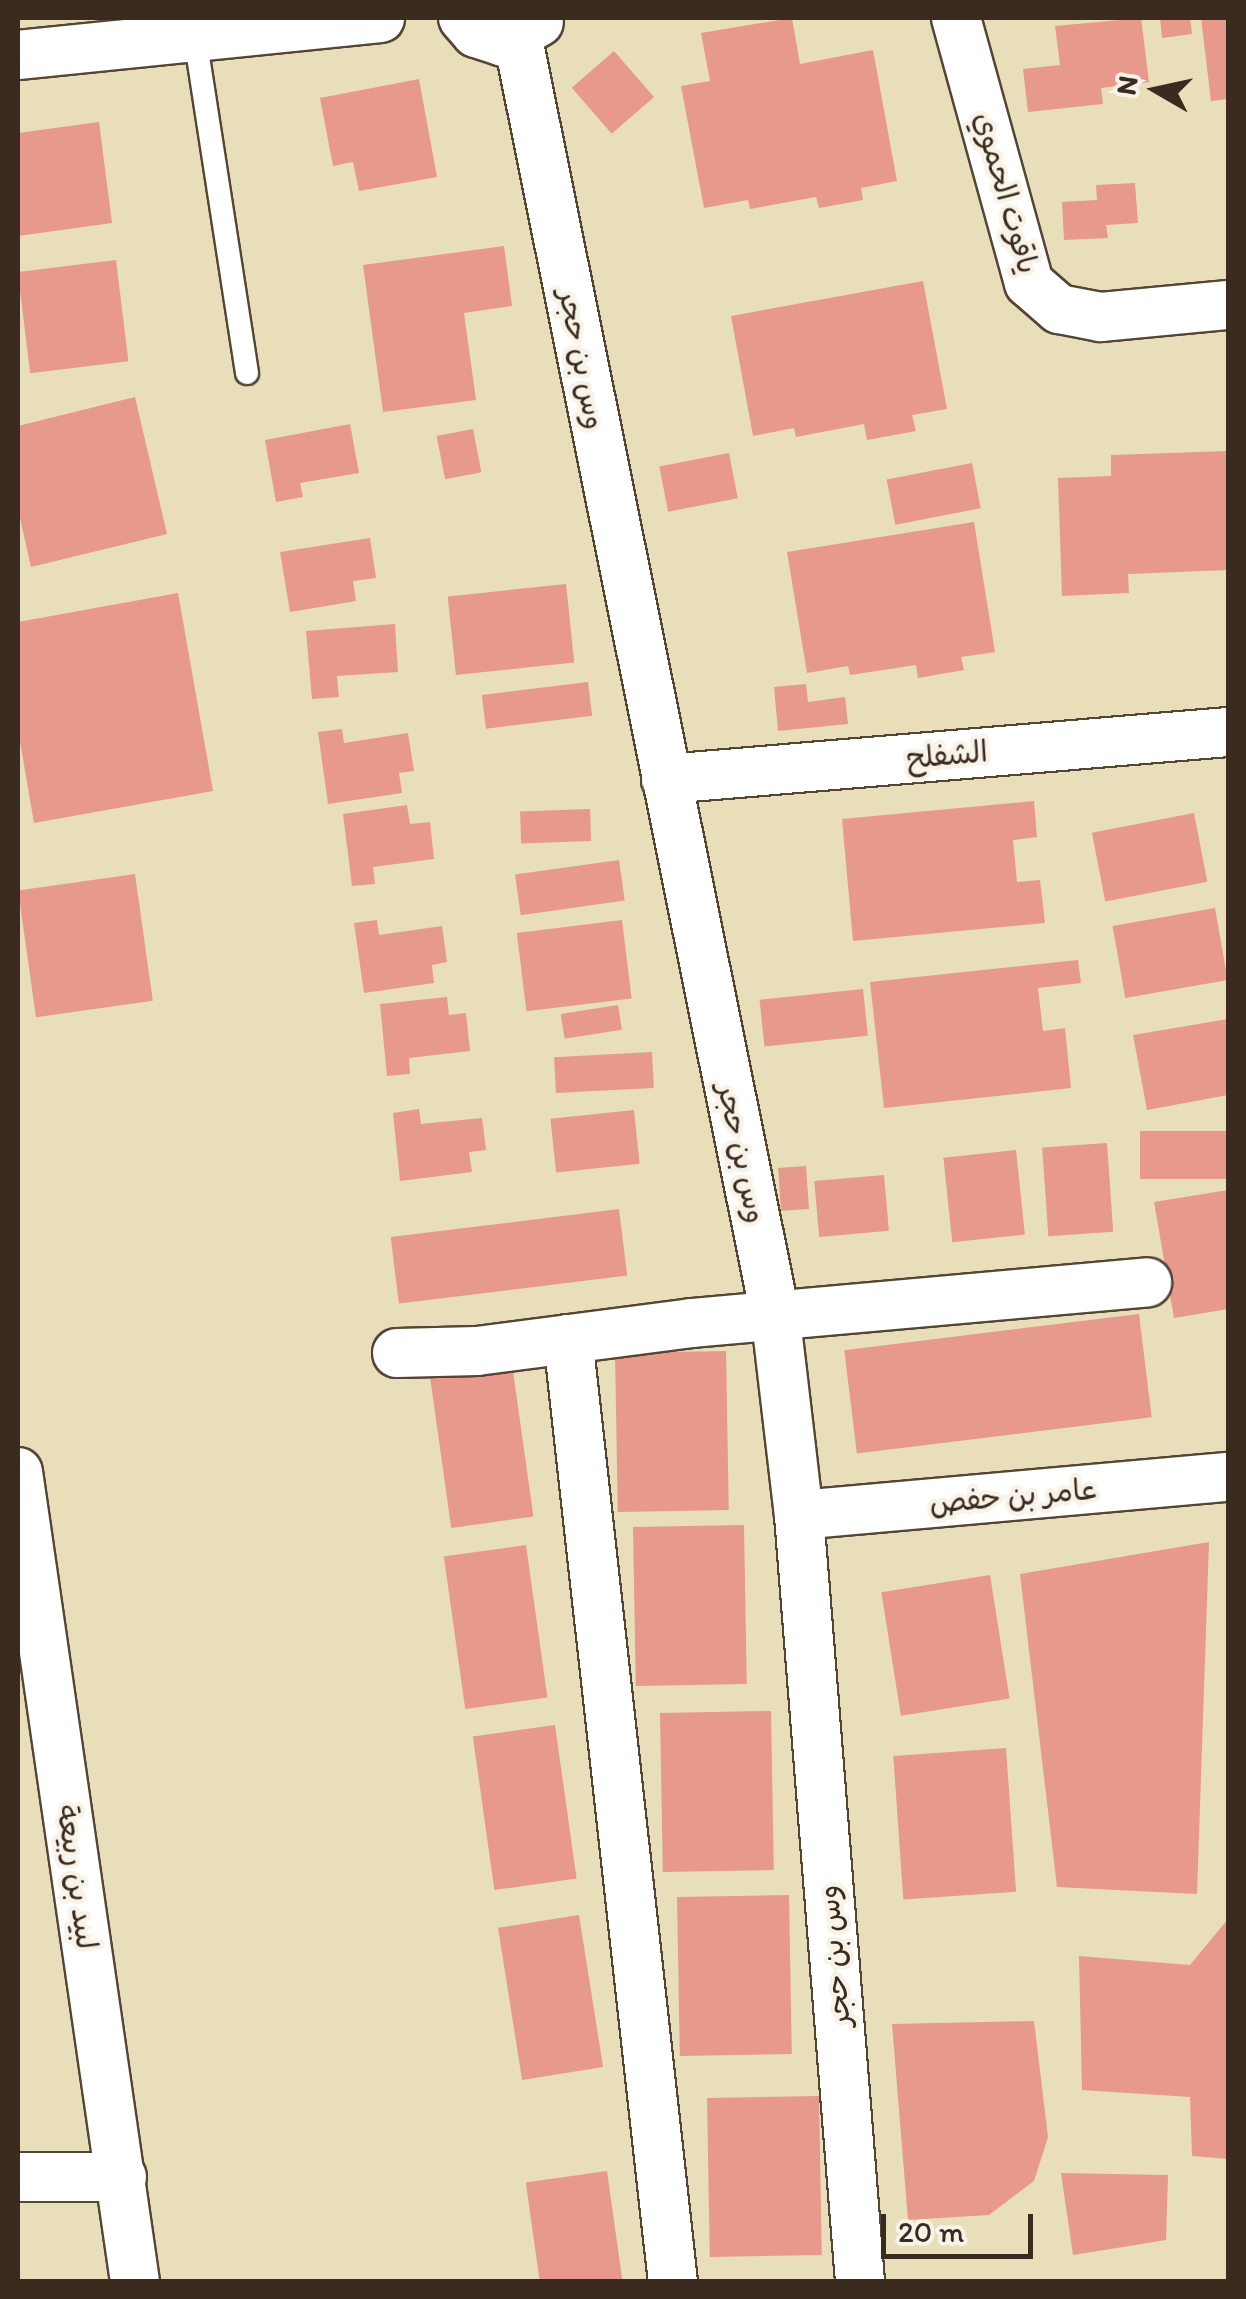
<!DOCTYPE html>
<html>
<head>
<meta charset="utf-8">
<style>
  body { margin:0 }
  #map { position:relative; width:1246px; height:2299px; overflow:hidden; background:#e9deba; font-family:Itim,"Playpen Sans Arabic",sans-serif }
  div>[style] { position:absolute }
  .building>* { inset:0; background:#e7998c; transform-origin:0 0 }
  .roads { filter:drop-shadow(2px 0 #554535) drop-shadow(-2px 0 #554535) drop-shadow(0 2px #554535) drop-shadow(0 -2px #554535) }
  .service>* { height:22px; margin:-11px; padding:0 11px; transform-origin:11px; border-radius:11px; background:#fff }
  .minor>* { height:48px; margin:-24px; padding:0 24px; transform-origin:24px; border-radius:24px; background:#fff }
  span { translate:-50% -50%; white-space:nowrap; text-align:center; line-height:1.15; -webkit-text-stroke:9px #f7f3e8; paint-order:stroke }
  .street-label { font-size:30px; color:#3b2a1e }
  .frame { position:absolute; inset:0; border:20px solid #3b2a1e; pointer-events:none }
  .north { position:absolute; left:1106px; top:40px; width:100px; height:100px; -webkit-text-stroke:8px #f7f3e8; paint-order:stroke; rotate:279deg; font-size:28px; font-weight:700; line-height:40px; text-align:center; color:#3b2a1e }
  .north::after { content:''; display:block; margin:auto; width:35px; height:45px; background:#3b2a1e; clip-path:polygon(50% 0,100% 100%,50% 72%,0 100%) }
  .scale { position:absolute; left:881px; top:2214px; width:152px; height:45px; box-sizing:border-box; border:5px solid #3b2a1e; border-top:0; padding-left:12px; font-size:30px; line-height:35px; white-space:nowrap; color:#3b2a1e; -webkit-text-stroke:8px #f7f3e8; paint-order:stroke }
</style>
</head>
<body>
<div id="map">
  <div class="building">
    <div style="clip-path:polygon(792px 18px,800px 64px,873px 50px,897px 181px,861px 188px,863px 200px,819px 208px,816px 197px,750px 209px,748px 200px,704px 208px,681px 86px,710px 81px,701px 33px)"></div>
    <div style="clip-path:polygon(1141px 18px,1149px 82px,1101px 88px,1103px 104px,1028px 112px,1023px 69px,1060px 65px,1055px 26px)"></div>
    <div style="clip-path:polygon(1160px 18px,1190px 18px,1192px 34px,1162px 38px)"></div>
    <div style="clip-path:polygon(1201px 18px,1228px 18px,1228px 99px,1211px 101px)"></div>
    <div style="left:614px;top:51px;width:61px;height:56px;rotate:49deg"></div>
    <div style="clip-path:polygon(419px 79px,437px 177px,359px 191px,353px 162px,333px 166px,320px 98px)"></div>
    <div style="clip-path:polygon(99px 122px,112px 223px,18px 236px,18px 133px)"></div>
    <div style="clip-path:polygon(1135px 183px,1138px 223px,1106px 225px,1108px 238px,1064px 240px,1062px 202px,1097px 200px,1096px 185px)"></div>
    <div style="clip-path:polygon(504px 246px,512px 306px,464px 313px,476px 400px,383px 412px,363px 265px)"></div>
    <div style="left:116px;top:260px;width:102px;height:99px;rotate:83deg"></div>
    <div style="clip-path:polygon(923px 281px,947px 409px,912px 415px,916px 431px,867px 440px,864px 424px,796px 437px,794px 428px,753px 436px,731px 316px)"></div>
    <div style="clip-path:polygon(135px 397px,167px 534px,31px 567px,18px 509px,18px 426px)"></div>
    <div style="clip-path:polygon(350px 424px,359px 473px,300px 483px,303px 497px,276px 502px,265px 440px)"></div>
    <div style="left:473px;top:429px;width:44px;height:37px;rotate:79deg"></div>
    <div style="clip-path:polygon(1228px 451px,1228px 570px,1128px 574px,1129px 593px,1062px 596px,1058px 478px,1111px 476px,1111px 455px)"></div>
    <div style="left:729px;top:453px;width:46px;height:71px;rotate:79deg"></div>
    <div style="left:972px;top:463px;width:46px;height:87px;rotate:79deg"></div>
    <div style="clip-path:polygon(974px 522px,995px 652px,961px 657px,964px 670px,918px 678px,916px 665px,850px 675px,848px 666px,807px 673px,787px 552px)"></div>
    <div style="clip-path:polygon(370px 538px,376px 578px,353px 581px,356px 601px,290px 612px,280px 552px)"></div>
    <div style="left:566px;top:584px;width:79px;height:119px;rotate:84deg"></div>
    <div style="clip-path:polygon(178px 593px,213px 791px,34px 823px,18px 730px,18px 622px)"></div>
    <div style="clip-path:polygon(395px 624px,398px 672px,337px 676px,339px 697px,312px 699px,306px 631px)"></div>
    <div style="left:588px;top:682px;width:34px;height:107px;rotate:83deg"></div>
    <div style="clip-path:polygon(806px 684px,808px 702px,845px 697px,848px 724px,778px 731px,774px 687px)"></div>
    <div style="clip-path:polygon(342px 729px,344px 743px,408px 733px,414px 771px,399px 773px,402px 793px,328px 804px,318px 732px)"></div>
    <div style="clip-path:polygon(1034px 801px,1037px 837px,1013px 840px,1017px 882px,1040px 880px,1045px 923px,853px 941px,842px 819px)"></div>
    <div style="clip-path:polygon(407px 805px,410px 824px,430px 822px,434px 859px,373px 867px,375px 884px,352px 886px,343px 814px)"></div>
    <div style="left:590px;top:809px;width:32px;height:70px;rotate:88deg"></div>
    <div style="left:1194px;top:813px;width:70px;height:104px;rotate:79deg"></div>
    <div style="left:619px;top:860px;width:41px;height:105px;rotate:82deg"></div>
    <div style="left:135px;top:874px;width:128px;height:118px;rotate:82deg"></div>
    <div style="left:1215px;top:908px;width:73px;height:104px;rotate:80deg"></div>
    <div style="clip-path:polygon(377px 920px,379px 935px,442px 926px,447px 962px,432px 965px,434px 983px,364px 993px,354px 923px)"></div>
    <div style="left:622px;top:920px;width:79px;height:106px;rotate:83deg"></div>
    <div style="clip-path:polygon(1078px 960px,1081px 983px,1038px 988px,1043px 1031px,1065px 1028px,1071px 1088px,884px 1108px,870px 982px)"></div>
    <div style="left:863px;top:989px;width:47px;height:104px;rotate:84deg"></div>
    <div style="clip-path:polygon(447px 997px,449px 1015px,466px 1013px,470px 1051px,409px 1058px,410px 1074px,387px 1076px,380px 1004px)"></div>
    <div style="left:618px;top:1005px;width:25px;height:58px;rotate:81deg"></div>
    <div style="clip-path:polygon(1228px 1019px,1228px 1095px,1147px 1110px,1133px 1035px)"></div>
    <div style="left:652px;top:1052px;width:36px;height:98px;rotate:87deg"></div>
    <div style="clip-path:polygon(419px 1109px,421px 1124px,482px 1118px,486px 1150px,469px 1152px,472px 1172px,400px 1181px,393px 1113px)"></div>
    <div style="left:634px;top:1110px;width:54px;height:84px;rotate:84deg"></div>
    <div style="left:1228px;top:1131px;width:48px;height:88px;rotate:90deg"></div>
    <div style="left:1107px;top:1143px;width:89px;height:65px;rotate:86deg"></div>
    <div style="left:1016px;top:1150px;width:85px;height:73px;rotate:84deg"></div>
    <div style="left:806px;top:1166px;width:43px;height:28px;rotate:86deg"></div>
    <div style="left:884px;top:1175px;width:56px;height:70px;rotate:85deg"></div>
    <div style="clip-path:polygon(1228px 1190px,1228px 1309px,1174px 1318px,1154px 1202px)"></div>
    <div style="left:619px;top:1209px;width:67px;height:230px;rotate:83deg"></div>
    <div style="left:1139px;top:1314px;width:104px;height:297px;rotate:83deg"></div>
    <div style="left:726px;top:1351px;width:159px;height:111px;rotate:89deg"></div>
    <div style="left:512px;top:1364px;width:154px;height:83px;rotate:82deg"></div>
    <div style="left:744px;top:1525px;width:159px;height:111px;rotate:89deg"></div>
    <div style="clip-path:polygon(1209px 1542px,1197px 1894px,1057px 1887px,1020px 1574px)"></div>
    <div style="left:526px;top:1545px;width:154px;height:83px;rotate:82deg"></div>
    <div style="left:990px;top:1575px;width:125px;height:110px;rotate:81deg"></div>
    <div style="left:771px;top:1711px;width:159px;height:111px;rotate:89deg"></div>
    <div style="left:555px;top:1725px;width:155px;height:83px;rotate:82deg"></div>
    <div style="left:1006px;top:1748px;width:144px;height:113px;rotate:86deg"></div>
    <div style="left:789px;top:1895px;width:159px;height:112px;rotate:89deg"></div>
    <div style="left:579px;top:1915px;width:154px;height:82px;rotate:81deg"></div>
    <div style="clip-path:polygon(1228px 1919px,1228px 2159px,1192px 2156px,1190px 2097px,1082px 2090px,1079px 1956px,1190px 1965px)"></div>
    <div style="clip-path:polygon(1034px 2021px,1048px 2137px,1034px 2181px,989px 2215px,908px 2220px,892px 2024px)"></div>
    <div style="left:819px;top:2096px;width:159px;height:112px;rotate:89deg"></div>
    <div style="left:607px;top:2171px;width:112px;height:82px;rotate:82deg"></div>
    <div style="clip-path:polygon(1061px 2173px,1168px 2175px,1166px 2240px,1073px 2255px)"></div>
  </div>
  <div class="roads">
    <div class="service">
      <div style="left:195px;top:37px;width:340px;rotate:81.2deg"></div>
    </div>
    <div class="minor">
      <div style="left:463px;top:18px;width:20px;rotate:49deg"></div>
      <div style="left:476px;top:33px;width:28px;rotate:18deg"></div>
      <div style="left:503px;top:42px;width:41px;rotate:-29.1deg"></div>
      <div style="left:956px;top:18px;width:275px;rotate:74.6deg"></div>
      <div style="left:1029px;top:283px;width:40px;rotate:41deg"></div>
      <div style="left:1059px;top:309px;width:43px;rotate:10.8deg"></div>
      <div style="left:1101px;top:317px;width:128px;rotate:-5.4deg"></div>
      <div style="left:518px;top:39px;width:1307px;rotate:78.61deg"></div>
      <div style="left:776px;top:1320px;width:196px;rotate:83.3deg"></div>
      <div style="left:799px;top:1515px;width:769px;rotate:85.45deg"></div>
      <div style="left:18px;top:55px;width:364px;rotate:-5.8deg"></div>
      <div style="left:666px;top:779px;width:564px;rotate:-4.78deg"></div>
      <div style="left:568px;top:1339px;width:949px;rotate:83.65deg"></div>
      <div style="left:397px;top:1353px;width:80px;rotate:-1.4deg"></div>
      <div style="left:477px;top:1351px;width:217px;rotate:-7.4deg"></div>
      <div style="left:692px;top:1323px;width:457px;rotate:-5.1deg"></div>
      <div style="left:18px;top:1472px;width:818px;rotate:81.78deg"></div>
      <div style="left:799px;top:1515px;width:431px;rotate:-5.1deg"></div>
      <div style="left:18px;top:2177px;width:104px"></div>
    </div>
  </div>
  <div class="street-label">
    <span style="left:1006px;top:193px;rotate:74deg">ياقوت الحموي</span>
    <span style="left:582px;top:359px;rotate:79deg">وس بن حجر</span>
    <span style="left:947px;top:755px;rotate:-5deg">الشفلح</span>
    <span style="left:742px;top:1153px;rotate:78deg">وس بن حجر</span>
    <span style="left:1014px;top:1496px;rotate:-5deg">عامر بن حفص</span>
    <span style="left:77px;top:1877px;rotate:82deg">لبيد بن ربيعة</span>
    <span style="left:834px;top:1956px;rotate:-95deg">وس بن حجر</span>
  </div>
  <div class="frame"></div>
  <div class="north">N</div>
  <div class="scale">20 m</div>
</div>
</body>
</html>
